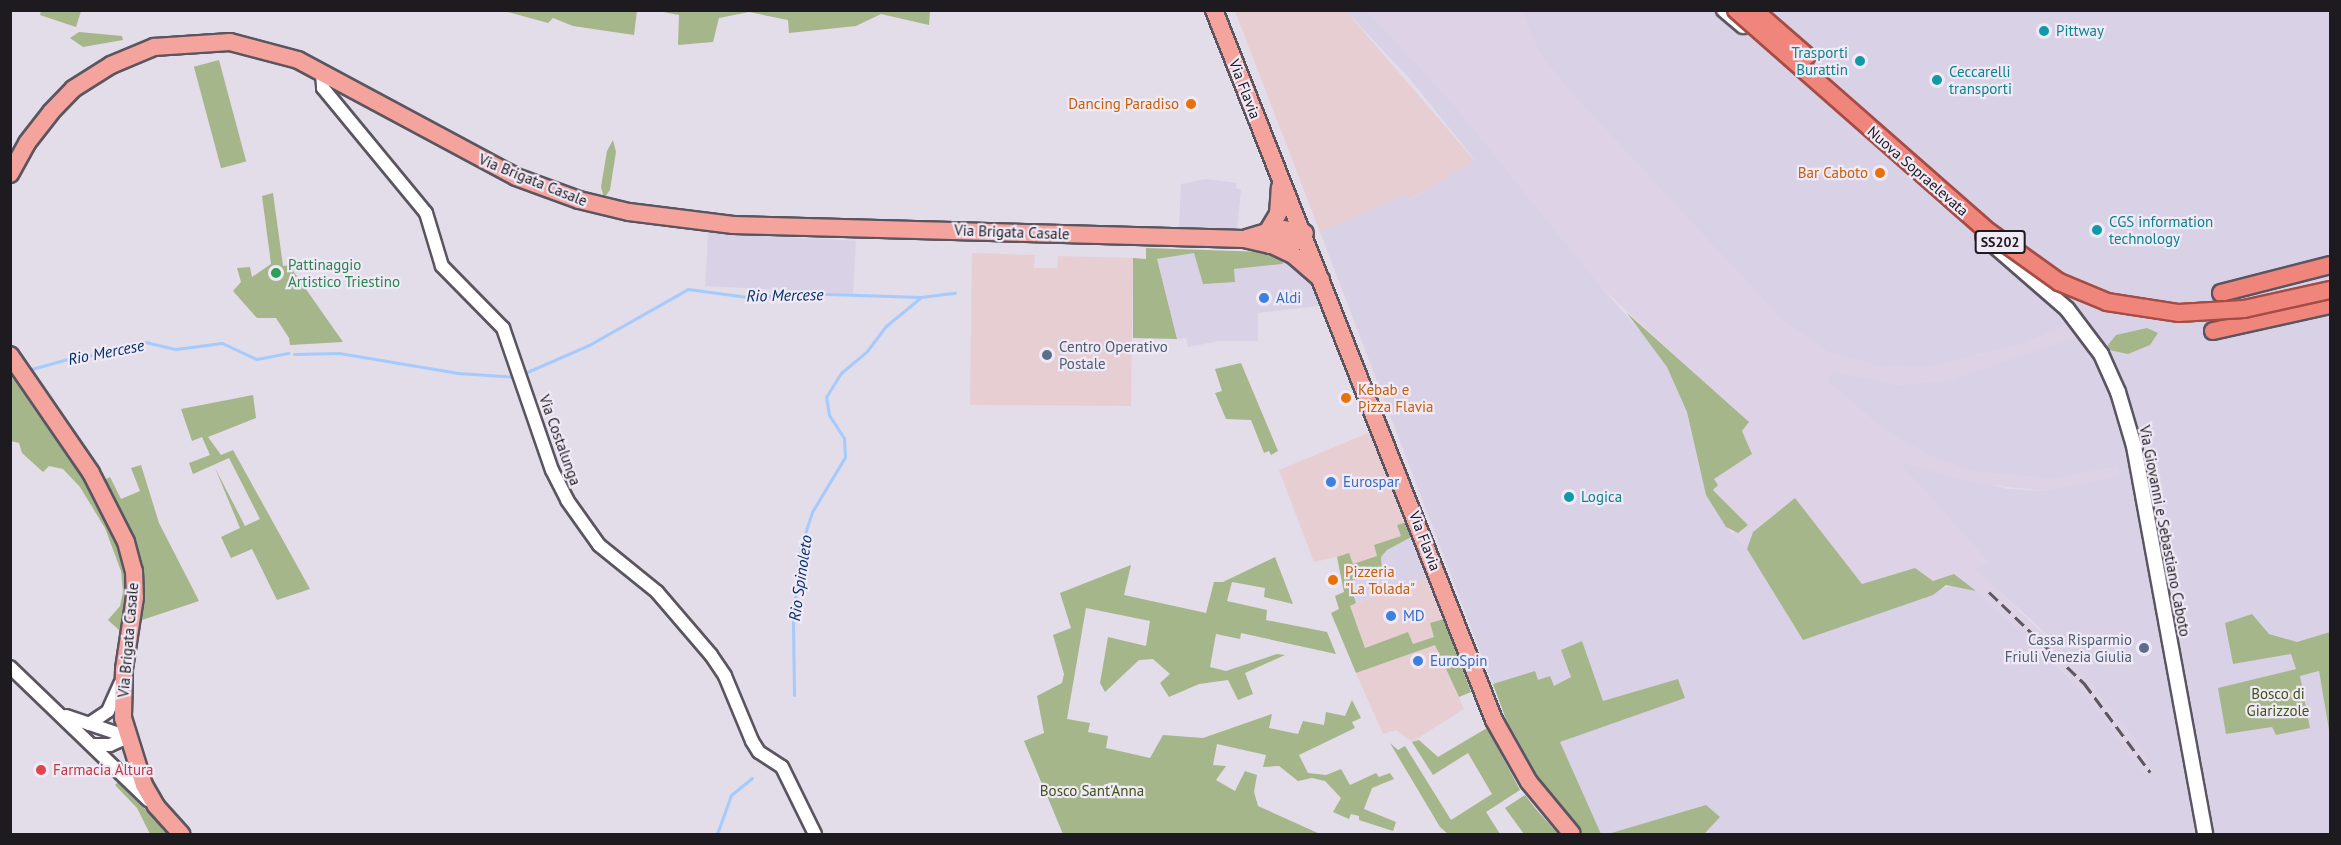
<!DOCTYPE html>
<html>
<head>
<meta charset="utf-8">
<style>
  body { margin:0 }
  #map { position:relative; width:2341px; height:845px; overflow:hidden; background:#e3dce9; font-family:"PT Sans",sans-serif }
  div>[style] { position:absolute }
  .commercial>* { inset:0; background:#e7ced3 }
  .industrial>* { inset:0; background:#d9d1e6; transform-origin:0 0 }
  .built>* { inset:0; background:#ddd2e6 }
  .green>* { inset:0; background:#a5b68b; transform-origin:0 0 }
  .stream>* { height:3px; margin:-1.5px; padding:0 1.5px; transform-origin:1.5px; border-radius:1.5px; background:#a5cbfd }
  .roads { filter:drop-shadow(2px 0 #5b5560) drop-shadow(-2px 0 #5b5560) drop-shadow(0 2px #5b5560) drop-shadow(0 -2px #5b5560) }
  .tertiary>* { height:12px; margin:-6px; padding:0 6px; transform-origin:6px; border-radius:6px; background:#fff }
  .secondary>* { height:14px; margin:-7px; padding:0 7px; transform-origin:7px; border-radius:7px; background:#fff }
  .primary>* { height:16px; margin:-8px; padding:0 8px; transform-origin:8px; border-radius:8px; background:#f4a49c }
  .trunk>* { height:16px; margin:-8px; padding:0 8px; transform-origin:8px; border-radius:8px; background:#f0867b }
  .rail>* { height:3px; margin-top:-1.5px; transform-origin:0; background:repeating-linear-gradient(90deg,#5b575e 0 12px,transparent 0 18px) }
  .bridges { filter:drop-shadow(2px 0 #a44c45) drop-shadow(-2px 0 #a44c45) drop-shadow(0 2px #a44c45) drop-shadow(0 -2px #a44c45) }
  .trunk-bridge>* { height:16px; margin:-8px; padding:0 8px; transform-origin:8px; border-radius:8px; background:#f0867b }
  .dots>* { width:16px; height:16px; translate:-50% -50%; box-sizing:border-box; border:3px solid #f0e9f6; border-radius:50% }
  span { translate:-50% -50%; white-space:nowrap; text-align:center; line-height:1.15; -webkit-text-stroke:4.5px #f0e9f6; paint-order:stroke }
  .shield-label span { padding:2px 4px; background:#f0e9f6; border:2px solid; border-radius:4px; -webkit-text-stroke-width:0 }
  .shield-label { font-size:14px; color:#1d1b1f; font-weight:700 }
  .culture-label { font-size:15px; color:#0d838f }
  .left { translate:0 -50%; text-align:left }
  .right { translate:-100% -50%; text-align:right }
  .street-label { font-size:15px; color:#1d1b1f }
  .food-label { font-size:15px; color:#c56008 }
  .leisure-label { font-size:15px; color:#27864d }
  .shop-label { font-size:15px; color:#366cbe }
  .service-label { font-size:15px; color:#4e5e75 }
  .park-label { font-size:15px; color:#405417 }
  .health-label { font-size:15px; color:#be3a42 }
  .water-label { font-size:16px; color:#00316a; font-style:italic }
  .frame { position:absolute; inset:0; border:12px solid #1d1b1f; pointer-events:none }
</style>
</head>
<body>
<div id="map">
  <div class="commercial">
    <div style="clip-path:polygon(1235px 11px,1346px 11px,1475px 161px,1409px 200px,1405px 195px,1320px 232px)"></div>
    <div style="clip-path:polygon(972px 253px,1035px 255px,1034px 268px,1057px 268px,1058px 256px,1133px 258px,1131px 406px,970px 405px)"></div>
    <div style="clip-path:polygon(1373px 431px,1412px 532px,1375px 545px,1377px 556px,1353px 564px,1349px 554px,1314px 562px,1279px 470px)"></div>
    <div style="clip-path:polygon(1428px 577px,1444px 619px,1431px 623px,1434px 637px,1413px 644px,1408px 632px,1364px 648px,1349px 606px)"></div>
    <div style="clip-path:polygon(1435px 644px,1464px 709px,1412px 742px,1396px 730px,1383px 734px,1356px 673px)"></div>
  </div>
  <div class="industrial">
    <div style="clip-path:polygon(1346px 11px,1367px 11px,1451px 101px,1604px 290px,1649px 341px,1667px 367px,1687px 412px,1706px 495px,1726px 527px,1747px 549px,1803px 639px,1955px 584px,1976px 591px,2022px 629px,2092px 702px,2115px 733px,2094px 687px,2038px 626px,1974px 569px,1989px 563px,1898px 461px,2008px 489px,2045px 491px,2120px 475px,2118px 467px,2052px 479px,1972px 471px,1932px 457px,1887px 432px,1827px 381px,1832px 371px,1900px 385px,1951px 380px,2077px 336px,2068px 325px,2025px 343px,1926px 367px,1877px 366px,1827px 352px,1782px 320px,1565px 86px,1540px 54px,1521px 11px,2330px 11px,2330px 632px,2297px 642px,2269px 634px,2252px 614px,2226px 623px,2233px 664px,2291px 654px,2296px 669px,2218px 689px,2272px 727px,2276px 735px,2300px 676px,2319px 671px,2330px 736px,2330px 834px,1583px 834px,1543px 786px,1506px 719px,1320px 232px,1405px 195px,1410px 200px,1475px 160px,1410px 79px)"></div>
    <div style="clip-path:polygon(1206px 179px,1237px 183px,1236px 188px,1241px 190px,1237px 229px,1179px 227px,1181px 184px)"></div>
    <div style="left:708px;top:233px;width:148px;height:53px;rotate:3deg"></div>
    <div style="clip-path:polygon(1194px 253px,1203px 284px,1234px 269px,1283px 264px,1280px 255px,1315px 282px,1326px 305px,1258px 313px,1258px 341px,1219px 341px,1188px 347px,1186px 338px,1177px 339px,1157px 259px)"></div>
    <div style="clip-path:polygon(1413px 536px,1428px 577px,1356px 603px,1349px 582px,1382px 570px,1381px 557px,1387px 550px)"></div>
  </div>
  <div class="built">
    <div style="clip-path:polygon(1489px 10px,1521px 11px,1540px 54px,1565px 86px,1782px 320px,1827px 352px,1877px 366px,1926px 367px,2025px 343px,2068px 324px,2078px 337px,1951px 380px,1900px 385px,1832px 371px,1827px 381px,1887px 432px,1932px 457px,1972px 471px,2052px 479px,2118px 467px,2120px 476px,2045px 491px,1974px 483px,1899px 462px,1990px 563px,1975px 569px,2073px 662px,2135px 738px,2154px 771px,2143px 774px,2092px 702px,2056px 663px,1954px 574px,1933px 581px,1915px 568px,1862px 584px,1795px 498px,1753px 532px,1747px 549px,1732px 532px,1738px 532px,1748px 525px,1713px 489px,1713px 479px,1748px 422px,1604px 290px,1451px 101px,1367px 11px)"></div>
  </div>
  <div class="green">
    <div style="clip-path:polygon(41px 11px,41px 10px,81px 11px,76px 27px,40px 15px)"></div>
    <div style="clip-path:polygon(504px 11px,637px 11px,634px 35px,573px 26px,553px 18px,548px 23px)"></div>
    <div style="clip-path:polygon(658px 11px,930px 11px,929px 25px,881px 14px,856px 26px,789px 33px,788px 20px,749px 12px,719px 18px,713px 42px,678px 45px,679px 15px)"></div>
    <div style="clip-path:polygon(79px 32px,122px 36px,123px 40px,83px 47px,70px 38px)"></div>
    <div style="left:219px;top:60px;width:105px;height:26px;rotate:75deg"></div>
    <div style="clip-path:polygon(613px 140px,616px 152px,610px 190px,604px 198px,601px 187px,607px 151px)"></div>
    <div style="clip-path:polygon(273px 193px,283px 266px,289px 265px,343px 342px,290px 345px,289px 338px,276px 318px,257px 318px,233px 291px,241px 282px,237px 268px,250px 267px,252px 277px,271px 264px,262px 196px)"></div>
    <div style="clip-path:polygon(1146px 248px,1265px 252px,1280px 255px,1283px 264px,1234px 269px,1235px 282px,1203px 284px,1194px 253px,1157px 259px,1177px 339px,1133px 338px,1133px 258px,1146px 259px)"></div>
    <div style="clip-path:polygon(1627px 313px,1749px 422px,1742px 431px,1752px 454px,1714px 479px,1718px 485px,1713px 490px,1748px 525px,1738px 533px,1726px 527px,1706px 495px,1687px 412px,1667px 367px)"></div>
    <div style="clip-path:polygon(2147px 328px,2158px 333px,2150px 345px,2128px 354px,2109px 350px,2108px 345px,2116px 335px)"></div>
    <div style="clip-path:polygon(1241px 363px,1278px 451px,1271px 455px,1269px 451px,1264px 453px,1251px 420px,1226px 419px,1215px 393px,1222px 391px,1215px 369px)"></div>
    <div style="clip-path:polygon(10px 374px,102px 507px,117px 540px,127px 576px,127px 603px,120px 631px,108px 620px,120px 606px,123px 592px,121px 571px,105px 528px,80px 487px,63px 469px,49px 466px,43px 472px,22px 453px,19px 443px,11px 441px)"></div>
    <div style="clip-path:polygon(253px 395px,256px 418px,208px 437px,221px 455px,233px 450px,310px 589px,277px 600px,252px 549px,231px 558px,221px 537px,240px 528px,215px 468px,245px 526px,260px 519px,229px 458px,193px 474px,189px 463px,210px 455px,202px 437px,192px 441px,181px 409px)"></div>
    <div style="clip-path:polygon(141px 465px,159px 523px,199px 601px,139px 621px,136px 550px,117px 504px,102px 481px,110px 477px,121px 499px,140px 491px,131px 468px)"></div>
    <div style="clip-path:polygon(1795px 498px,1862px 584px,1915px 568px,1933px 581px,1954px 574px,1976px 591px,1946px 585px,1933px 595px,1803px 640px,1747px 549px,1753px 532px)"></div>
    <div style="clip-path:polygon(1407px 522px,1413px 536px,1387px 550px,1381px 557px,1382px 570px,1349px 582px,1356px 603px,1350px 606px,1365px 648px,1408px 632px,1413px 644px,1434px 637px,1430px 623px,1444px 619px,1471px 692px,1459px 697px,1435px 645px,1356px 673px,1331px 613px,1339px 609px,1335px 596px,1344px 592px,1337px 557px,1349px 553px,1353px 564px,1377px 556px,1374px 545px,1401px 536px,1397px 525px)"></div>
    <div style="clip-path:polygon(1275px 557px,1293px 604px,1264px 597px,1265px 588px,1232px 582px,1227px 601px,1267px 610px,1266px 620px,1327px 632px,1336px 654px,1241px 633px,1240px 639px,1216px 634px,1210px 667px,1226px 671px,1277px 654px,1285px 655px,1245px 673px,1253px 694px,1238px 700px,1228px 680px,1199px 684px,1169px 697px,1160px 683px,1170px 674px,1153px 659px,1139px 660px,1105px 692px,1100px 683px,1108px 637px,1146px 646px,1150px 621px,1086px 608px,1067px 719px,1090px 723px,1088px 732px,1108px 736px,1106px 748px,1150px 758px,1163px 735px,1203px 738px,1272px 714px,1269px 728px,1298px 734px,1303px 721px,1324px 725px,1326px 712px,1345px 716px,1352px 700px,1361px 718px,1352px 722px,1355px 728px,1299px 755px,1308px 773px,1326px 775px,1341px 769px,1350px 785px,1376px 773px,1379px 777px,1390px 773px,1394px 779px,1372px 788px,1364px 809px,1396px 822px,1393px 831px,1359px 820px,1359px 816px,1351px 814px,1349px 819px,1333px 812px,1341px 798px,1325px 781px,1312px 778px,1298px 781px,1279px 766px,1263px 767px,1266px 755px,1217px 744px,1213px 765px,1226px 766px,1216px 780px,1235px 791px,1245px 771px,1257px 775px,1254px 792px,1258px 806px,1320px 834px,1063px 834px,1024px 741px,1044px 733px,1037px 696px,1062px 683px,1064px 674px,1053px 635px,1071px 628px,1060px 593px,1131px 565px,1124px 595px,1206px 613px,1214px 582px,1223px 582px)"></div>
    <div style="clip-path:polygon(2252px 614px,2269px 634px,2297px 642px,2330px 632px,2330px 736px,2319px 671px,2300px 676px,2310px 728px,2276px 735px,2272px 727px,2226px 734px,2218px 688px,2296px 669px,2291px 654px,2233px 664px,2225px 623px)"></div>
    <div style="clip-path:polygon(1582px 641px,1603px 701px,1678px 679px,1685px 698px,1560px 742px,1601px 834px,1583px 834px,1543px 786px,1506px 719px,1493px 684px,1535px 671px,1538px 680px,1550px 676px,1554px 686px,1571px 677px,1561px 650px)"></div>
    <div style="clip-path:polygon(1487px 728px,1520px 790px,1486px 812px,1500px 834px,1448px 834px,1440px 827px,1390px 743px,1398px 750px,1405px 746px,1451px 820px,1492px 794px,1468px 753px,1433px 775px,1412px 742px,1419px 740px,1438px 757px)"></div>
    <div style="clip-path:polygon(119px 781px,160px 825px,170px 834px,150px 834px,137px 808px,115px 785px)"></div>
    <div style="clip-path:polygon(1525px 795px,1535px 808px,1558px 834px,1524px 834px,1505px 808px)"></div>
    <div style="clip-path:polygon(1706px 805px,1720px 817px,1704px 834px,1608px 834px)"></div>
  </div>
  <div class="stream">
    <div style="left:294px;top:354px;width:45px;rotate:-1.3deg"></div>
    <div style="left:339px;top:353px;width:121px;rotate:9.5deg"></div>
    <div style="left:458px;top:373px;width:59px;rotate:3.9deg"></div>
    <div style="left:28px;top:370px;width:49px;rotate:-15.5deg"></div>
    <div style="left:75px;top:357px;width:43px;rotate:-6.6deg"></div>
    <div style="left:118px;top:352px;width:29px;rotate:-20deg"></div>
    <div style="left:145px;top:342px;width:32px;rotate:13deg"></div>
    <div style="left:176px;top:349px;width:46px;rotate:-7.4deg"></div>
    <div style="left:222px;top:343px;width:38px;rotate:25deg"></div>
    <div style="left:257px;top:359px;width:32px;rotate:-11deg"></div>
    <div style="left:527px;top:372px;width:68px;rotate:-23.5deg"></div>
    <div style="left:589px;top:345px;width:114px;rotate:-29.5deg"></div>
    <div style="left:688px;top:289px;width:67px;rotate:7.8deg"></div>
    <div style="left:754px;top:298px;width:43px;rotate:-6.6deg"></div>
    <div style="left:797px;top:293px;width:123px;rotate:1.9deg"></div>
    <div style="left:794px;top:695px;width:72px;rotate:-90.8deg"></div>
    <div style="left:793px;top:623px;width:74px;rotate:-84.6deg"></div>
    <div style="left:800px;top:549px;width:39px;rotate:-72deg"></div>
    <div style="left:812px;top:512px;width:64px;rotate:-59deg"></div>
    <div style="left:845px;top:457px;width:19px;rotate:-93deg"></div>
    <div style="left:844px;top:438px;width:27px;rotate:-123deg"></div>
    <div style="left:829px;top:415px;width:18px;rotate:-99deg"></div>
    <div style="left:826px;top:397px;width:28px;rotate:-58deg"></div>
    <div style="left:841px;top:373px;width:34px;rotate:-40deg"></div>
    <div style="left:867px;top:351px;width:31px;rotate:-53deg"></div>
    <div style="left:886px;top:326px;width:45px;rotate:-39.6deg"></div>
    <div style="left:921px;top:297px;width:34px;rotate:-7deg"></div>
    <div style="left:717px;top:834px;width:41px;rotate:-70.3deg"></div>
    <div style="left:731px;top:795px;width:27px;rotate:-39deg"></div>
  </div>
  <div class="roads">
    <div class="tertiary">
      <div style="left:322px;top:72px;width:16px;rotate:86deg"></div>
      <div style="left:323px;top:88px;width:162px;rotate:50.5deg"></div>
      <div style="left:426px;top:213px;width:55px;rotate:73.2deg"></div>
      <div style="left:442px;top:266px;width:87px;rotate:45.5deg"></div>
      <div style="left:503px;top:328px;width:150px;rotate:71deg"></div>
      <div style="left:552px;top:470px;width:34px;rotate:63deg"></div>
      <div style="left:567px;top:500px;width:55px;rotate:54.6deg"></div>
      <div style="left:599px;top:545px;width:75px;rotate:39deg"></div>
      <div style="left:657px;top:592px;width:83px;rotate:49.4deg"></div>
      <div style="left:711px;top:655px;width:25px;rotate:56deg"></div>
      <div style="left:725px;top:676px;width:70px;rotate:67.4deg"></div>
      <div style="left:752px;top:741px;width:13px;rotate:58deg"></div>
      <div style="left:759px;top:752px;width:27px;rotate:33deg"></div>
      <div style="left:782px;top:767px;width:75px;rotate:63.8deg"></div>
      <div style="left:10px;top:667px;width:192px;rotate:43.9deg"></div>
      <div style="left:66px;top:716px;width:65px;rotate:18.7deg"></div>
      <div style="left:89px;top:724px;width:23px;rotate:-34deg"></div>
      <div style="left:108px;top:711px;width:30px;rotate:-66deg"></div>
      <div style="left:92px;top:745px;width:18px"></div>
      <div style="left:110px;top:745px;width:20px;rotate:-24deg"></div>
    </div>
    <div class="secondary">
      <div style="left:1724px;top:10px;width:25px;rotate:40deg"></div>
      <div style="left:1983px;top:236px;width:111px;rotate:41deg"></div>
      <div style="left:2067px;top:309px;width:56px;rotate:52.9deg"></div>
      <div style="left:2101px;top:354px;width:42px;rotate:65.9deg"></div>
      <div style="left:2118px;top:392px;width:56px;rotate:73.5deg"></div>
      <div style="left:2134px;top:446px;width:394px;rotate:79.6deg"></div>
    </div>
    <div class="primary">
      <div style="left:1214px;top:10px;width:763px;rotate:68.48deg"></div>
      <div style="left:1494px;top:720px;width:71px;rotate:60.6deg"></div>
      <div style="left:1529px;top:782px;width:67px;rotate:50.4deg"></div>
      <div style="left:10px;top:174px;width:35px;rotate:-61deg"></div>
      <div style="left:27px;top:143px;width:39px;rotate:-52deg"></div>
      <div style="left:51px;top:112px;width:32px;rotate:-46deg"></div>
      <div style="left:73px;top:89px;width:45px;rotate:-32.3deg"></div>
      <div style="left:111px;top:65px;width:47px;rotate:-22.7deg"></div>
      <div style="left:154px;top:47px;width:76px;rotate:-3.8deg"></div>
      <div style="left:230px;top:42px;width:70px;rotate:14.8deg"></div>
      <div style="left:298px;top:60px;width:247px;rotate:28.2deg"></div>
      <div style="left:516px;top:177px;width:67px;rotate:20.1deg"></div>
      <div style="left:579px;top:200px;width:51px;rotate:13.5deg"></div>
      <div style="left:629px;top:212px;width:105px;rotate:7.1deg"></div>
      <div style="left:733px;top:225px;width:511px;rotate:1.57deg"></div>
      <div style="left:1244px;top:239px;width:27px;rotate:13deg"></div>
      <div style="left:1270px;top:245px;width:27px;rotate:-8deg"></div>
      <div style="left:1297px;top:241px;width:11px;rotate:-45deg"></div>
      <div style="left:1267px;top:232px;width:21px;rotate:-59deg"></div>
      <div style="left:1278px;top:214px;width:27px;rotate:-86deg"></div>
      <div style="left:1247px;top:238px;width:34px;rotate:-17deg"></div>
      <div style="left:1279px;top:228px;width:26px;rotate:11deg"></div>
      <div style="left:1274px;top:246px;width:21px;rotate:25deg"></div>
      <div style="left:1293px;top:255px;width:37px;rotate:41deg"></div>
      <div style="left:10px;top:355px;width:143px;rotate:55.5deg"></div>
      <div style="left:91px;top:473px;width:77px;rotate:63.1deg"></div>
      <div style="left:126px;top:542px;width:30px;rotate:75deg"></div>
      <div style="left:134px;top:571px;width:26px;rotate:88deg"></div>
      <div style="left:135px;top:597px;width:73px;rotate:98.7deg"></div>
      <div style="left:124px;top:669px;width:49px;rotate:91.2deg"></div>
      <div style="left:123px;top:718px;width:70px;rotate:72.6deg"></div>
      <div style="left:144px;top:785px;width:24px;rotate:60deg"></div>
      <div style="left:156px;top:806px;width:38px;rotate:48deg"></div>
    </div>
    <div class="trunk">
      <div style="left:2221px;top:293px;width:113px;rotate:-14.4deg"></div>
      <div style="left:2213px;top:331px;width:120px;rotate:-12.5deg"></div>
    </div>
  </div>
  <div class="rail">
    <div style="left:1989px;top:592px;width:132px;rotate:43.8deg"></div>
    <div style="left:2084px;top:683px;width:111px;rotate:53.4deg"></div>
  </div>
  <div class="bridges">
    <div class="trunk-bridge">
      <div style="left:1736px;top:10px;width:332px;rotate:41.3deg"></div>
      <div style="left:1985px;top:229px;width:91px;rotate:35.6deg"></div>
      <div style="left:2059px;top:282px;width:52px;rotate:22.6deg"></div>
      <div style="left:2107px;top:302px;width:73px;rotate:8.7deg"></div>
      <div style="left:2179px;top:313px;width:65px;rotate:-3.5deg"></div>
      <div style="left:2244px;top:309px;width:88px;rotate:-12.5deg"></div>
      <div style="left:1754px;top:10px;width:70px;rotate:41deg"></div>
    </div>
  </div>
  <div class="dots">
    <div style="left:2044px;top:31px;background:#0f9aa8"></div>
    <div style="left:1860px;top:61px;background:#0f9aa8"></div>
    <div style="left:1937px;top:80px;background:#0f9aa8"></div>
    <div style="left:1191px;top:104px;background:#e8710a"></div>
    <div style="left:1880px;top:173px;background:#e8710a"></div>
    <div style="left:2097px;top:230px;background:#0f9aa8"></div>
    <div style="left:276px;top:273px;background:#2e9e5b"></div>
    <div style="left:1264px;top:298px;background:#3f7fe0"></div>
    <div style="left:1047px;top:355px;background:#5c6f8a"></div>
    <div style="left:1346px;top:398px;background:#e8710a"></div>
    <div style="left:1331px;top:482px;background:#3f7fe0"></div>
    <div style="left:1569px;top:497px;background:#0f9aa8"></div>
    <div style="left:1333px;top:580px;background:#e8710a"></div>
    <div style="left:1391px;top:616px;background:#3f7fe0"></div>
    <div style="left:2144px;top:648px;background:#5c6f8a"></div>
    <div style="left:1418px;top:661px;background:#3f7fe0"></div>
    <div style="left:41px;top:770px;background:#e0444e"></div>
  </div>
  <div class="shield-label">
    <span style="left:2000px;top:242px">SS202</span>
  </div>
  <div class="culture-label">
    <span class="left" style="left:2056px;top:31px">Pittway</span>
    <span class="right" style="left:1848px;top:61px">Trasporti<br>Burattin</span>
    <span class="left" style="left:1949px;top:80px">Ceccarelli<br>transporti</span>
    <span class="left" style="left:2109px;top:230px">CGS information<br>technology</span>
    <span class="left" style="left:1581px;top:497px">Logica</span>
  </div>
  <div class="street-label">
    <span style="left:1245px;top:89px;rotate:69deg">Via Flavia</span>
    <span style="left:1918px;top:171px;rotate:41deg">Nuova Sopraelevata</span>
    <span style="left:533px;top:180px;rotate:22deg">Via Brigata Casale</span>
    <span style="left:1012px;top:232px;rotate:2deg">Via Brigata Casale</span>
    <span style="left:560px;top:440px;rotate:70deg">Via Costalunga</span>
    <span style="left:2165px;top:531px;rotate:79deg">Via Giovanni e Sebastiano Caboto</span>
    <span style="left:1425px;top:541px;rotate:69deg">Via Flavia</span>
    <span style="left:128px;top:640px;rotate:-85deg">Via Brigata Casale</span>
  </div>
  <div class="food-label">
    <span class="right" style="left:1179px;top:104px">Dancing Paradiso</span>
    <span class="right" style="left:1868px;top:173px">Bar Caboto</span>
    <span class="left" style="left:1358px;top:398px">Kebab e<br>Pizza Flavia</span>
    <span class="left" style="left:1345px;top:580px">Pizzeria<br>"La Tolada"</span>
  </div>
  <div class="leisure-label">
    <span class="left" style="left:288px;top:273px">Pattinaggio<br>Artistico Triestino</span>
  </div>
  <div class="shop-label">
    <span class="left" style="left:1276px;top:298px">Aldi</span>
    <span class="left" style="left:1343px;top:482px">Eurospar</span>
    <span class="left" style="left:1403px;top:616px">MD</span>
    <span class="left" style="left:1430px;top:661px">EuroSpin</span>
  </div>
  <div class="service-label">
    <span class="left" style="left:1059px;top:355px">Centro Operativo<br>Postale</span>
    <span class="right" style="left:2132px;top:648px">Cassa Risparmio<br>Friuli Venezia Giulia</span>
  </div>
  <div class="park-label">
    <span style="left:2278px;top:702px">Bosco di<br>Giarizzole</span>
    <span style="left:1092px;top:791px">Bosco Sant'Anna</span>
  </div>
  <div class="health-label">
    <span class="left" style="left:53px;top:770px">Farmacia Altura</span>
  </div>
  <div class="water-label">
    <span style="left:785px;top:295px;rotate:-1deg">Rio Mercese</span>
    <span style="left:106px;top:352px;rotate:-11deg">Rio Mercese</span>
    <span style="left:800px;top:578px;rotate:-82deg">Rio Spinoleto</span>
  </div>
  <div class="frame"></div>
</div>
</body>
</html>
